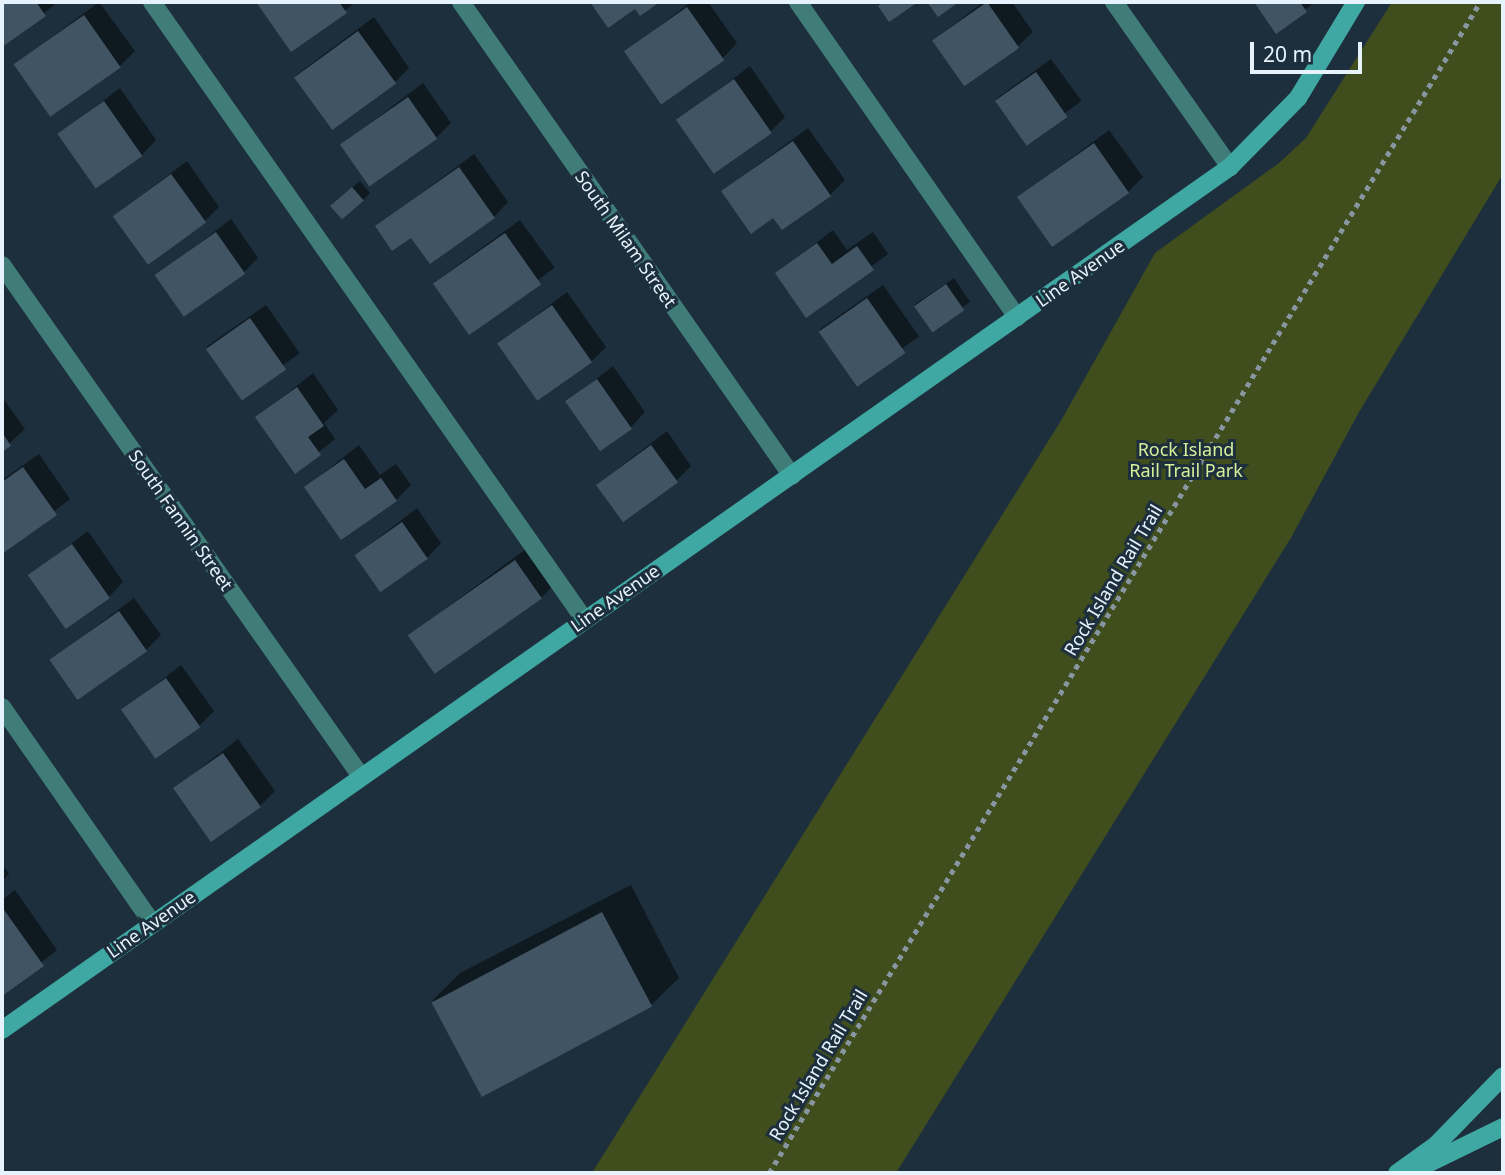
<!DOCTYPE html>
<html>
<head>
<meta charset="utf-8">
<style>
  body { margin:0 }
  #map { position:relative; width:1505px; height:1175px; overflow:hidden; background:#1d2f3d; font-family:"Noto Sans",sans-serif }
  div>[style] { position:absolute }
  .green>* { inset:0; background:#404d1d }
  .shadow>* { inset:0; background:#0007; transform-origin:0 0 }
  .building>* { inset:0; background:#415464; transform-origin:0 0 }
  .path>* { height:4.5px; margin-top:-2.25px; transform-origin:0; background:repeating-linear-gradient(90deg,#8796a1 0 5px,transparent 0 10px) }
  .lane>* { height:18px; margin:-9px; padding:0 9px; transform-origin:9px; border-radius:9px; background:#407c78 }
  .street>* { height:18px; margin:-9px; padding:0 9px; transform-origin:9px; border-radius:9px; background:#407c78 }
  .secondary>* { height:18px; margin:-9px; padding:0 9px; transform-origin:9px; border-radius:9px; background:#40a8a3 }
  span { translate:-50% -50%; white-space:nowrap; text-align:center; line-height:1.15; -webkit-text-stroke:6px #1d2f3d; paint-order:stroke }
  .street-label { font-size:18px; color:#e7f3fc }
  .park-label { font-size:18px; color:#d6ee9a }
  .frame { position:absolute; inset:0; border:4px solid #e7f3fc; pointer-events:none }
  .scale { position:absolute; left:1250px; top:42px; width:112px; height:32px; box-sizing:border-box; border:4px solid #e7f3fc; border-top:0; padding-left:9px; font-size:21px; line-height:24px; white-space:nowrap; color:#e7f3fc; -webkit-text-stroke:5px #1d2f3d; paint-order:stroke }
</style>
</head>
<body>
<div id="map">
  <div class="green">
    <div style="clip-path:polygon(1392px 2px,1503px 2px,1503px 174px,1359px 412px,1292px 536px,896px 1173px,592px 1173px,1062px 419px,1155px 253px,1279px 163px,1306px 138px)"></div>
  </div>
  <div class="shadow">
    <div style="clip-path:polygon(2px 2px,58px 2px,2px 45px)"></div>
    <div style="clip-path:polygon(99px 2px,135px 51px,120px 66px,16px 64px)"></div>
    <div style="clip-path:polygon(258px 2px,356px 2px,292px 50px)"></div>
    <div style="clip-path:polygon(691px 2px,708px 2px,737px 43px,723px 58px,627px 51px)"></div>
    <div style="clip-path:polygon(983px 2px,1012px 2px,1033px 32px,1018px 46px,934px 40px)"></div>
    <div style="clip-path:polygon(1256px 2px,1315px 2px,1276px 31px)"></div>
    <div style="clip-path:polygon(374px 17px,409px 68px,394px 83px,295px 76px)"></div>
    <div style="left:1051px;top:59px;width:52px;height:68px;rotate:54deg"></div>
    <div style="clip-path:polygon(750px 66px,785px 117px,771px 131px,678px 120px)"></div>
    <div style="clip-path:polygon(423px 83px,451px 123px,436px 138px,343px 144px)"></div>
    <div style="clip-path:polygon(120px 88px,156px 140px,142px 155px,59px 135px)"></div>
    <div style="clip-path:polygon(808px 128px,845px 180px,830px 195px,774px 216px,723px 191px)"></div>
    <div style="clip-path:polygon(1109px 130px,1143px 177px,1128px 192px,1019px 197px)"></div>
    <div style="clip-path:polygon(474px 154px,508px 202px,494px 217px,411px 235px,377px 226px)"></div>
    <div style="clip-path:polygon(187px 161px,219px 207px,204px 222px,114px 216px)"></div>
    <div style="clip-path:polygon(360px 181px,370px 193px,363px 200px,339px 199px)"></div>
    <div style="clip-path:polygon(231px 219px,258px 258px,244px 272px,158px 275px)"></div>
    <div style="left:520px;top:220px;width:59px;height:106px;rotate:54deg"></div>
    <div style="clip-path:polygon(833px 230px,847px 250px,873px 232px,888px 254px,807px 315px,777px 273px)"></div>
    <div style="left:954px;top:278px;width:29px;height:48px;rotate:56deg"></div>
    <div style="left:883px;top:285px;width:63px;height:77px;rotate:55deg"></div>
    <div style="clip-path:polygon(567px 292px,606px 347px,591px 362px,499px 344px)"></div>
    <div style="left:266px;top:305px;width:59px;height:73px;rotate:55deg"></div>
    <div style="clip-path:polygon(613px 366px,645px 412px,631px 427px,567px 402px)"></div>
    <div style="clip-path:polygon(313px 373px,338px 410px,324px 423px,335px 439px,295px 471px,257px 417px)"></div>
    <div style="clip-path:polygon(2px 397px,25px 429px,2px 450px)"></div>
    <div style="clip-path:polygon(667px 431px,691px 466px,676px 481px,598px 484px)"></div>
    <div style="clip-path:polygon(359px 445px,380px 475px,396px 464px,411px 485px,396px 500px,306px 487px)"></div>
    <div style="clip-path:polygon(39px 454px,70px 499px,2px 552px,2px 480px)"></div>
    <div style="clip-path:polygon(417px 508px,441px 543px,427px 558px,356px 555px)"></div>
    <div style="clip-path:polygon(88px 531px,123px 582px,109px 597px,31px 575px)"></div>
    <div style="clip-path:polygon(530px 546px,556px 583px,541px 598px,410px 635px)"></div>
    <div style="clip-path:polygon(134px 598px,161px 635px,146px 650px,51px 660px)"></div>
    <div style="clip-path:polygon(181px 665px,214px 711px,199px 726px,123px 710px)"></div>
    <div style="clip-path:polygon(238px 739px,275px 791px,260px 806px,175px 788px)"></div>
    <div style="clip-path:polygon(2px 864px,9px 874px,2px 881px)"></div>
    <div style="clip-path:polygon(631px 885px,679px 978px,650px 1006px,432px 1001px,460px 973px)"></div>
    <div style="clip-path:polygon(15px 890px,57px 950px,2px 993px,2px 900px)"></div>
  </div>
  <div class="building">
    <div style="clip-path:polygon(2px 2px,36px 2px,46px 16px,2px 47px)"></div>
    <div style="clip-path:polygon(256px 2px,339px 2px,347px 13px,291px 52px)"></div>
    <div style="clip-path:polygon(590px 2px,660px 2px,640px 16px,635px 9px,608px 28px)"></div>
    <div style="clip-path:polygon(883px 2px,918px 2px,889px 22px,878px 6px)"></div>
    <div style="clip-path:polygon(927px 2px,959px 2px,938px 17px)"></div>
    <div style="left:987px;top:2px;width:56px;height:67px;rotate:55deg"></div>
    <div style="clip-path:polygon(1254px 2px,1300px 2px,1307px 12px,1276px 34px)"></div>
    <div style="left:687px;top:7px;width:65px;height:77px;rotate:55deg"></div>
    <div style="left:84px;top:15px;width:64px;height:86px;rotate:55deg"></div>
    <div style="left:358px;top:31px;width:65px;height:79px;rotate:54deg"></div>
    <div style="left:1036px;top:72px;width:55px;height:50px;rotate:55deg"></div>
    <div style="left:734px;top:79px;width:66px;height:71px;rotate:55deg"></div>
    <div style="left:408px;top:97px;width:51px;height:83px;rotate:55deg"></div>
    <div style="left:104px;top:101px;width:67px;height:57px;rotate:55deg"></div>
    <div style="clip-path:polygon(793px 141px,831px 196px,782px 230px,773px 218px,751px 234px,721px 191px)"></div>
    <div style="left:1094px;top:143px;width:61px;height:94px;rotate:55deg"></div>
    <div style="clip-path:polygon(459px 167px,495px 218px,430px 264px,411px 238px,392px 251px,375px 226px)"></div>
    <div style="left:171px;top:174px;width:60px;height:72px;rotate:54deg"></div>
    <div style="left:352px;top:187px;width:18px;height:29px;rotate:49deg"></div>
    <div style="left:216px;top:232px;width:51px;height:75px;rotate:55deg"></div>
    <div style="left:505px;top:233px;width:63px;height:88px;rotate:55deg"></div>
    <div style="clip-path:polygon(817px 243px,832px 264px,857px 246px,874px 270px,806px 318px,775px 273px)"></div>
    <div style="left:946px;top:284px;width:32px;height:39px;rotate:55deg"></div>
    <div style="left:867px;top:298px;width:67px;height:59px;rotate:55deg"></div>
    <div style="left:552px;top:305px;width:70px;height:67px;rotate:55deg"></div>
    <div style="left:250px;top:318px;width:63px;height:54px;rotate:55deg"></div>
    <div style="left:597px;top:379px;width:61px;height:39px;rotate:55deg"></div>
    <div style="clip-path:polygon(297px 387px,324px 426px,308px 437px,321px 455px,295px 474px,255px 417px)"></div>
    <div style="clip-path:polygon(2px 432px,11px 446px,2px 452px)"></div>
    <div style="left:651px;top:445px;width:46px;height:68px;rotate:54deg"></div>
    <div style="clip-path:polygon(344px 459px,365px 489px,381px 478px,397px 501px,341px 540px,304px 487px)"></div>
    <div style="clip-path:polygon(23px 467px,57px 515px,2px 554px,2px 482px)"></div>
    <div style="left:402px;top:522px;width:45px;height:58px;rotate:55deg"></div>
    <div style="left:72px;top:544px;width:66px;height:54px;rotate:55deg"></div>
    <div style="left:515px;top:560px;width:47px;height:131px;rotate:55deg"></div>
    <div style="left:119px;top:611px;width:49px;height:85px;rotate:55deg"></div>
    <div style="left:166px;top:678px;width:60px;height:55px;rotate:55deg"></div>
    <div style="left:223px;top:753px;width:66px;height:61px;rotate:55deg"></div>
    <div style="clip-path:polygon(2px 907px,44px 966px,2px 996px)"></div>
    <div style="left:602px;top:912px;width:107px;height:193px;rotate:62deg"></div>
  </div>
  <div class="path">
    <div style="left:769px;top:1173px;width:1370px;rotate:-58.73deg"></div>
  </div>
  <div class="lane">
    <div style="left:152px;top:2px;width:753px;rotate:55deg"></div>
    <div style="left:798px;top:2px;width:384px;rotate:55.2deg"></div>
    <div style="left:2px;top:707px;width:263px;rotate:55.2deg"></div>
  </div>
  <div class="street">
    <div style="left:461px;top:2px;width:578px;rotate:55.07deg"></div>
    <div style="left:1114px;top:2px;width:202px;rotate:54.9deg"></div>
    <div style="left:2px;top:265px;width:623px;rotate:54.93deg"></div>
  </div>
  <div class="secondary">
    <div style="left:2px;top:1030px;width:1501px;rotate:-35.1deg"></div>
    <div style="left:1230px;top:167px;width:97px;rotate:-45.4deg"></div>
    <div style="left:1298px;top:98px;width:112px;rotate:-58.9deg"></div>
    <div style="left:1415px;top:1170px;width:98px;rotate:-26deg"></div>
    <div style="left:1397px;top:1173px;width:48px;rotate:-35.7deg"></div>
    <div style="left:1436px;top:1145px;width:96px;rotate:-45.8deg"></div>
  </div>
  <div class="street-label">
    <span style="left:626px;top:239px;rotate:55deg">South Milam Street</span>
    <span style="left:1080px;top:273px;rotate:-35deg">Line Avenue</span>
    <span style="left:181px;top:520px;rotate:55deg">South Fannin Street</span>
    <span style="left:1113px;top:580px;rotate:-59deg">Rock Island Rail Trail</span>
    <span style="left:615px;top:598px;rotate:-35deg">Line Avenue</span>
    <span style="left:151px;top:924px;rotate:-35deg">Line Avenue</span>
    <span style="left:818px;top:1065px;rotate:-59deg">Rock Island Rail Trail</span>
  </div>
  <div class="park-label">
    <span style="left:1186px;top:460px">Rock Island<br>Rail Trail Park</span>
  </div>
  <div class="frame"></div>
  <div class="scale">20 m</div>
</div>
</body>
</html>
